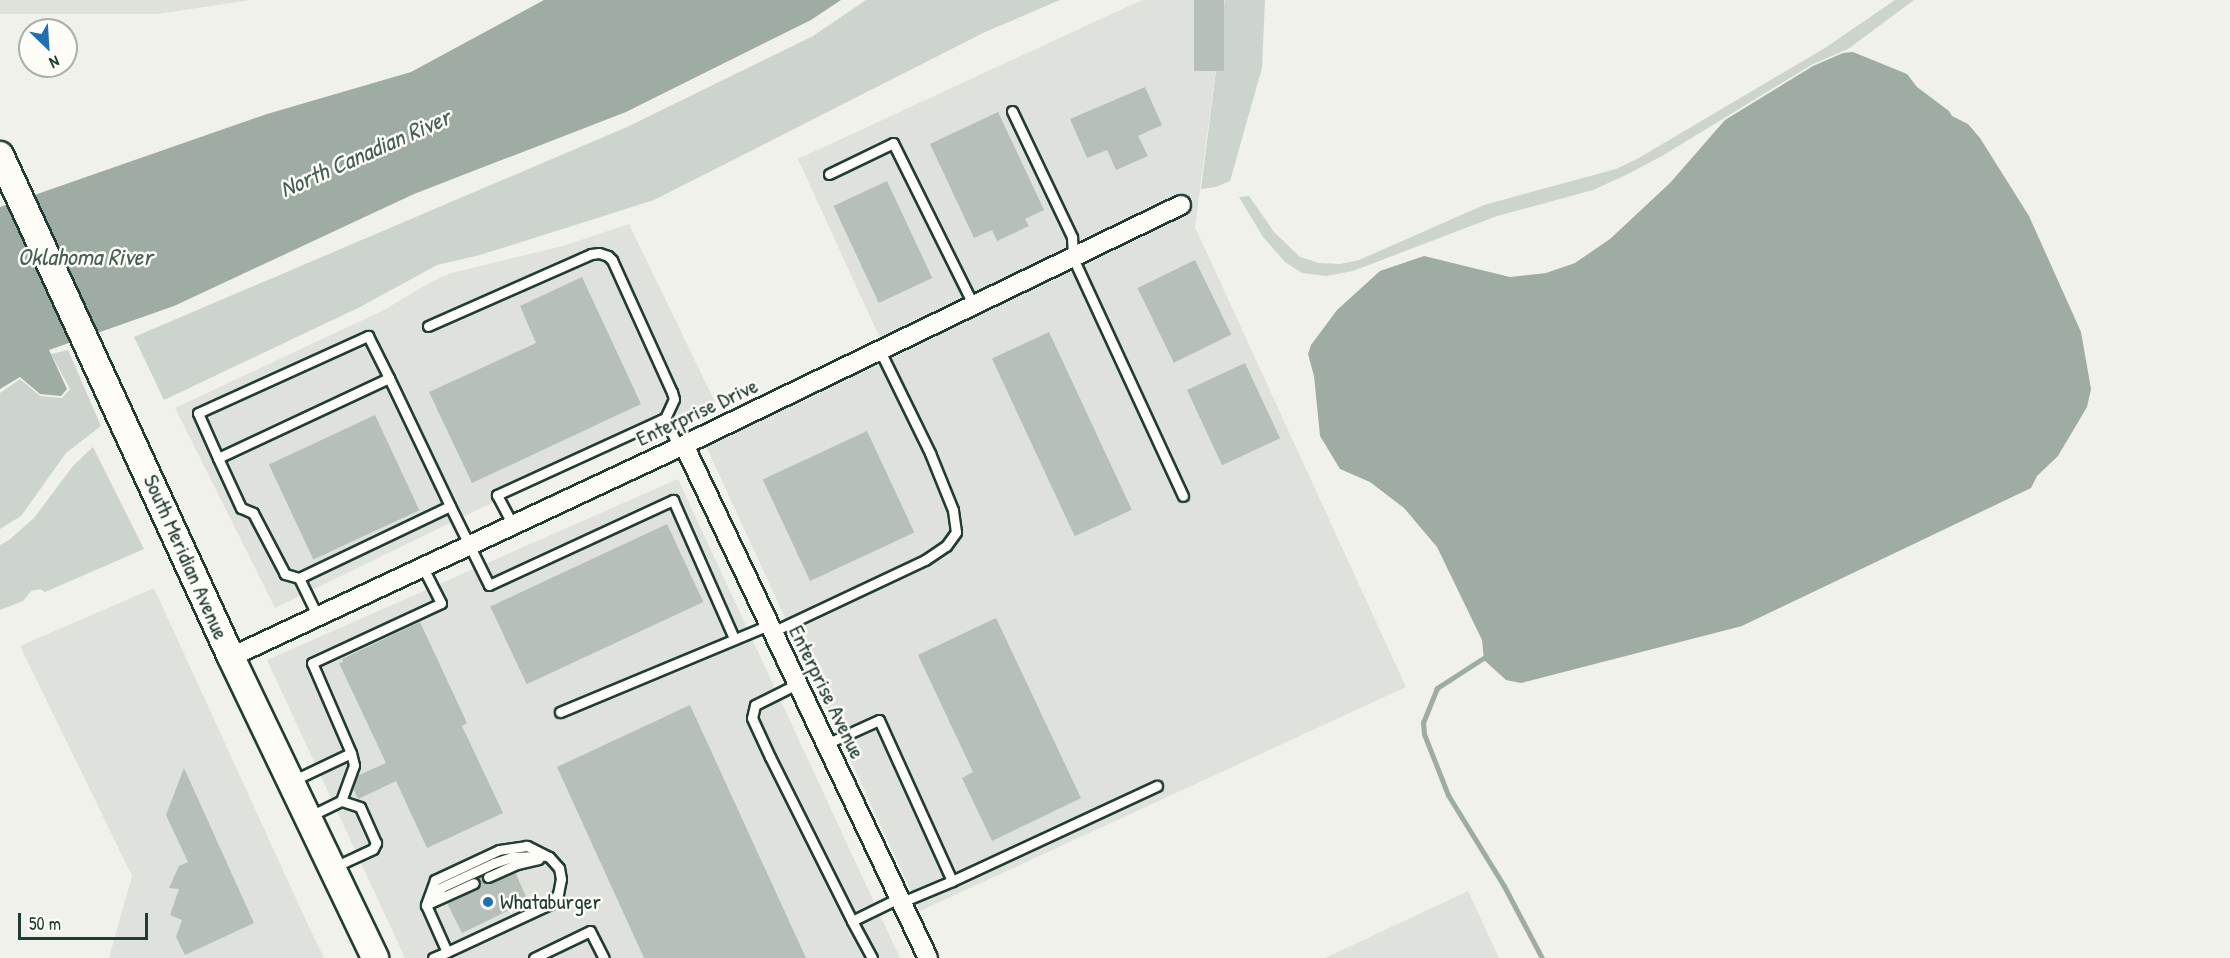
<!DOCTYPE html>
<html>
<head>
<meta charset="utf-8">
<style>
  body { margin:0 }
  #map { position:relative; width:2230px; height:958px; overflow:hidden; background:#f0f1eb; font-family:"Patrick Hand",sans-serif }
  div>[style] { position:absolute }
  .built>* { inset:0; background:#dfe2dc }
  .green>* { inset:0; background:#cdd3cd }
  .water>* { inset:0; background:#9faca4 }
  .stream>* { height:5px; margin:-2.5px; padding:0 2.5px; transform-origin:2.5px; border-radius:2.5px; background:#9faca4 }
  .building>* { inset:0; background:#b6bfb8; transform-origin:0 0 }
  .roads { filter:drop-shadow(2px 0 #1f3d34) drop-shadow(-2px 0 #1f3d34) drop-shadow(0 2px #1f3d34) drop-shadow(0 -2px #1f3d34) }
  .lane>* { height:9px; margin:-4.5px; padding:0 4.5px; transform-origin:4.5px; border-radius:4.5px; background:#fdfcf7 }
  .street>* { height:18px; margin:-9px; padding:0 9px; transform-origin:9px; border-radius:9px; background:#fdfcf7 }
  .secondary>* { height:26px; margin:-13px; padding:0 13px; transform-origin:13px; border-radius:13px; background:#fdfcf7 }
  .dots>* { width:16px; height:16px; translate:-50% -50%; box-sizing:border-box; border:3px solid #fdfcf7; border-radius:50% }
  span { translate:-50% -50%; white-space:nowrap; text-align:center; line-height:1.15; -webkit-text-stroke:5px #fdfcf7; paint-order:stroke }
  .street-label { font-size:22px; color:#1f3d34 }
  .poi-label { font-size:22px; color:#1f3d34 }
  .left { translate:0 -50%; text-align:left }
  .water-label { font-size:24px; color:#455e56; font-style:italic }
  .north { position:absolute; left:18px; top:18px; width:60px; height:60px; box-sizing:border-box; background:#fdfcf7; border:2px solid #a4b0a9; border-radius:50%; rotate:155deg; font-size:16px; font-weight:700; line-height:24px; text-align:center; color:#1f3d34 }
  .north::after { content:''; display:block; margin:auto; width:21px; height:27px; background:#1f6fb2; clip-path:polygon(50% 0,100% 100%,50% 72%,0 100%) }
  .scale { position:absolute; left:18px; top:913px; width:130px; height:27px; box-sizing:border-box; border:3px solid #1f3d34; border-top:0; padding-left:8px; font-size:18px; line-height:21px; white-space:nowrap; color:#1f3d34; -webkit-text-stroke:4px #fdfcf7; paint-order:stroke }
</style>
</head>
<body>
<div id="map">
  <div class="built">
    <div style="clip-path:polygon(0 0,251px 0,158px 14px,0 14px)"></div>
    <div style="clip-path:polygon(1142px 0,1225px 0,1195px 227px,1406px 687px,920px 911px,705px 444px,889px 358px,798px 159px)"></div>
    <div style="clip-path:polygon(629px 224px,715px 402px,479px 509px,275px 608px,175px 408px,384px 310px,429px 283px,451px 273px,563px 246px)"></div>
    <div style="clip-path:polygon(678px 479px,900px 958px,405px 958px,267px 660px)"></div>
    <div style="clip-path:polygon(154px 588px,309px 927px,324px 958px,109px 958px,132px 876px,20px 646px)"></div>
    <div style="clip-path:polygon(1468px 891px,1499px 958px,1325px 958px)"></div>
  </div>
  <div class="green">
    <div style="clip-path:polygon(866px 0,1060px 0,983px 33px,654px 200px,480px 255px,437px 265px,360px 307px,164px 400px,134px 337px,627px 127px,813px 36px)"></div>
    <div style="clip-path:polygon(1225px 0,1265px 0,1262px 68px,1230px 181px,1216px 187px,1201px 189px)"></div>
    <div style="clip-path:polygon(1895px 0,1914px 0,1848px 49px,1813px 64px,1662px 156px,1626px 175px,1593px 190px,1497px 216px,1353px 271px,1326px 276px,1302px 273px,1285px 262px,1263px 237px,1239px 197px,1249px 196px,1274px 232px,1300px 257px,1319px 263px,1340px 264px,1359px 260px,1484px 205px,1616px 169px,1637px 159px,1825px 48px)"></div>
    <div style="clip-path:polygon(68px 350px,101px 426px,66px 453px,21px 516px,0 529px,0 393px,20px 379px,40px 396px,62px 398px,70px 389px,51px 354px)"></div>
    <div style="clip-path:polygon(93px 447px,144px 549px,45px 592px,40px 589px,31px 591px,23px 601px,0 610px,0 545px,9px 540px,34px 518px,73px 466px)"></div>
  </div>
  <div class="water">
    <div style="clip-path:polygon(544px 0,841px 0,811px 20px,626px 112px,414px 194px,174px 306px,49px 350px,67px 389px,61px 396px,40px 394px,20px 377px,0 389px,0 207px,267px 114px,411px 72px)"></div>
    <div style="clip-path:polygon(1853px 52px,1907px 74px,1917px 87px,1949px 111px,1952px 116px,1968px 124px,1980px 138px,2029px 216px,2081px 332px,2091px 389px,2087px 407px,2058px 456px,2037px 476px,2031px 488px,1742px 626px,1521px 683px,1506px 680px,1484px 660px,1482px 640px,1437px 547px,1404px 508px,1370px 482px,1340px 469px,1320px 436px,1314px 376px,1308px 354px,1311px 345px,1337px 310px,1380px 271px,1424px 256px,1510px 277px,1546px 273px,1575px 263px,1610px 239px,1670px 183px,1725px 120px,1813px 66px,1843px 53px)"></div>
  </div>
  <div class="stream">
    <div style="left:1488px;top:655px;width:61px;rotate:147.1deg"></div>
    <div style="left:1437px;top:688px;width:37px;rotate:112deg"></div>
    <div style="left:1423px;top:722px;width:12px;rotate:85deg"></div>
    <div style="left:1424px;top:734px;width:66px;rotate:68.5deg"></div>
    <div style="left:1448px;top:795px;width:107px;rotate:58.4deg"></div>
    <div style="left:1504px;top:886px;width:81px;rotate:62.2deg"></div>
  </div>
  <div class="building">
    <div style="left:1194px;top:0;width:30px;height:71px"></div>
    <div style="clip-path:polygon(1145px 87px,1162px 125px,1138px 136px,1148px 156px,1116px 170px,1107px 150px,1087px 158px,1070px 119px)"></div>
    <div style="clip-path:polygon(998px 112px,1044px 210px,1025px 219px,1029px 226px,997px 241px,992px 230px,974px 238px,930px 144px)"></div>
    <div style="left:887px;top:181px;width:107px;height:59px;rotate:65deg"></div>
    <div style="left:1195px;top:260px;width:83px;height:64px;rotate:64deg"></div>
    <div style="clip-path:polygon(582px 277px,641px 404px,472px 483px,429px 392px,536px 343px,520px 306px)"></div>
    <div style="left:1049px;top:332px;width:196px;height:63px;rotate:65deg"></div>
    <div style="left:1245px;top:363px;width:83px;height:64px;rotate:65deg"></div>
    <div style="left:375px;top:415px;width:105px;height:117px;rotate:65deg"></div>
    <div style="left:867px;top:431px;width:112px;height:115px;rotate:65deg"></div>
    <div style="left:667px;top:524px;width:86px;height:195px;rotate:65deg"></div>
    <div style="clip-path:polygon(996px 618px,1081px 798px,992px 841px,962px 778px,973px 772px,918px 655px)"></div>
    <div style="clip-path:polygon(420px 622px,467px 723px,462px 726px,503px 813px,427px 848px,396px 781px,358px 799px,353px 788px,357px 776px,386px 763px,339px 663px,343px 662px,342px 659px)"></div>
    <div style="clip-path:polygon(690px 705px,806px 958px,644px 958px,557px 767px)"></div>
    <div style="clip-path:polygon(184px 768px,254px 923px,185px 955px,176px 937px,182px 920px,170px 915px,179px 889px,169px 888px,179px 866px,188px 862px,166px 815px)"></div>
    <div style="clip-path:polygon(515px 872px,528px 901px,462px 933px,447px 903px,477px 889px,481px 883px,478px 878px,481px 876px,484px 882px,488px 884px)"></div>
  </div>
  <div class="roads">
    <div class="lane">
      <div style="left:1012px;top:111px;width:140px;rotate:64.5deg"></div>
      <div style="left:1072px;top:237px;width:21px;rotate:87deg"></div>
      <div style="left:1073px;top:258px;width:262px;rotate:65.2deg"></div>
      <div style="left:829px;top:174px;width:71px;rotate:-25.8deg"></div>
      <div style="left:893px;top:143px;width:182px;rotate:63.6deg"></div>
      <div style="left:428px;top:326px;width:178px;rotate:-23.8deg"></div>
      <div style="left:591px;top:254px;width:8px;rotate:-7deg"></div>
      <div style="left:599px;top:253px;width:9px;rotate:18deg"></div>
      <div style="left:608px;top:256px;width:6px;rotate:45deg"></div>
      <div style="left:612px;top:260px;width:145px;rotate:65.6deg"></div>
      <div style="left:672px;top:392px;width:7px;rotate:74deg"></div>
      <div style="left:674px;top:399px;width:21px;rotate:115deg"></div>
      <div style="left:665px;top:418px;width:185px;rotate:155.4deg"></div>
      <div style="left:497px;top:495px;width:34px;rotate:62deg"></div>
      <div style="left:665px;top:418px;width:33px;rotate:65deg"></div>
      <div style="left:218px;top:458px;width:49px;rotate:-114deg"></div>
      <div style="left:198px;top:413px;width:187px;rotate:-24.4deg"></div>
      <div style="left:368px;top:336px;width:47px;rotate:63.4deg"></div>
      <div style="left:299px;top:578px;width:15px;rotate:-164deg"></div>
      <div style="left:285px;top:574px;width:69px;rotate:-117.7deg"></div>
      <div style="left:253px;top:513px;width:13px;rotate:-157deg"></div>
      <div style="left:241px;top:508px;width:55px;rotate:-114.7deg"></div>
      <div style="left:218px;top:458px;width:189px;rotate:-25.1deg"></div>
      <div style="left:389px;top:378px;width:142px;rotate:64.5deg"></div>
      <div style="left:318px;top:617px;width:43px;rotate:-116deg"></div>
      <div style="left:299px;top:578px;width:167px;rotate:-25.5deg"></div>
      <div style="left:450px;top:506px;width:88px;rotate:63.7deg"></div>
      <div style="left:489px;top:585px;width:203px;rotate:-24.8deg"></div>
      <div style="left:673px;top:500px;width:151px;rotate:66.2deg"></div>
      <div style="left:772px;top:632px;width:169px;rotate:-25.2deg"></div>
      <div style="left:925px;top:560px;width:25px;rotate:-34deg"></div>
      <div style="left:946px;top:546px;width:17px;rotate:-54deg"></div>
      <div style="left:956px;top:532px;width:22px;rotate:-98deg"></div>
      <div style="left:953px;top:510px;width:61px;rotate:-112deg"></div>
      <div style="left:930px;top:453px;width:114px;rotate:-116.1deg"></div>
      <div style="left:797px;top:684px;width:47px;rotate:153.4deg"></div>
      <div style="left:755px;top:705px;width:13px;rotate:103deg"></div>
      <div style="left:752px;top:718px;width:43px;rotate:65.2deg"></div>
      <div style="left:770px;top:757px;width:183px;rotate:63.4deg"></div>
      <div style="left:852px;top:921px;width:52px;rotate:-26.1deg"></div>
      <div style="left:560px;top:712px;width:226px;rotate:-22.6deg"></div>
      <div style="left:826px;top:744px;width:58px;rotate:-24.4deg"></div>
      <div style="left:879px;top:720px;width:177px;rotate:65.6deg"></div>
      <div style="left:952px;top:881px;width:54px;rotate:157.2deg"></div>
      <div style="left:292px;top:781px;width:65px;rotate:-25.4deg"></div>
      <div style="left:351px;top:753px;width:98px;rotate:-113.4deg"></div>
      <div style="left:312px;top:663px;width:142px;rotate:-24.9deg"></div>
      <div style="left:441px;top:603px;width:39px;rotate:-117deg"></div>
      <div style="left:310px;top:816px;width:34px;rotate:-26deg"></div>
      <div style="left:341px;top:801px;width:38px;rotate:-70deg"></div>
      <div style="left:354px;top:765px;width:12px;rotate:-104deg"></div>
      <div style="left:332px;top:868px;width:45px;rotate:-24.9deg"></div>
      <div style="left:373px;top:849px;width:7px;rotate:-63deg"></div>
      <div style="left:376px;top:843px;width:39px;rotate:-114deg"></div>
      <div style="left:360px;top:807px;width:20px;rotate:-162deg"></div>
      <div style="left:488px;top:877px;width:32px;rotate:-24deg"></div>
      <div style="left:517px;top:864px;width:22px;rotate:-13deg"></div>
      <div style="left:952px;top:881px;width:226px;rotate:-24.9deg"></div>
      <div style="left:430px;top:901px;width:18px;rotate:-49deg"></div>
      <div style="left:442px;top:887px;width:57px;rotate:-24.8deg"></div>
      <div style="left:494px;top:863px;width:18px;rotate:-19deg"></div>
      <div style="left:511px;top:857px;width:33px;rotate:-2deg"></div>
      <div style="left:430px;top:903px;width:48px;rotate:-24.4deg"></div>
      <div style="left:852px;top:921px;width:42px;rotate:61.6deg"></div>
      <div style="left:433px;top:958px;width:15px;rotate:-23deg"></div>
      <div style="left:447px;top:952px;width:114px;rotate:-25deg"></div>
      <div style="left:550px;top:904px;width:13px;rotate:-51deg"></div>
      <div style="left:558px;top:894px;width:15px;rotate:-79deg"></div>
      <div style="left:561px;top:879px;width:11px;rotate:-100deg"></div>
      <div style="left:559px;top:868px;width:15px;rotate:-132deg"></div>
      <div style="left:549px;top:857px;width:25px;rotate:-153deg"></div>
      <div style="left:527px;top:846px;width:28px;rotate:172deg"></div>
      <div style="left:499px;top:850px;width:71px;rotate:154.9deg"></div>
      <div style="left:435px;top:880px;width:27px;rotate:110deg"></div>
      <div style="left:426px;top:905px;width:51px;rotate:65.9deg"></div>
      <div style="left:534px;top:958px;width:62px;rotate:-25.7deg"></div>
      <div style="left:590px;top:931px;width:30px;rotate:63deg"></div>
    </div>
    <div class="street">
      <div style="left:684px;top:445px;width:568px;rotate:64.56deg"></div>
      <div style="left:231px;top:657px;width:500px;rotate:-25.08deg"></div>
      <div style="left:684px;top:445px;width:552px;rotate:-25.78deg"></div>
    </div>
    <div class="secondary">
      <div style="left:0;top:155px;width:553px;rotate:65.29deg"></div>
      <div style="left:231px;top:657px;width:334px;rotate:64.4deg"></div>
    </div>
  </div>
  <div class="dots">
    <div style="left:488px;top:902px;background:#1f6fb2"></div>
  </div>
  <div class="street-label">
    <span style="left:697px;top:412px;rotate:-25deg">Enterprise Drive</span>
    <span style="left:186px;top:557px;rotate:66deg">South Meridian Avenue</span>
    <span style="left:827px;top:692px;rotate:64deg">Enterprise Avenue</span>
  </div>
  <div class="poi-label">
    <span class="left" style="left:500px;top:902px">Whataburger</span>
  </div>
  <div class="water-label">
    <span style="left:365px;top:153px;rotate:-24deg">North Canadian River</span>
    <span style="left:85px;top:257px">Oklahoma River</span>
  </div>
  <div class="north">N</div>
  <div class="scale">50 m</div>
</div>
</body>
</html>
